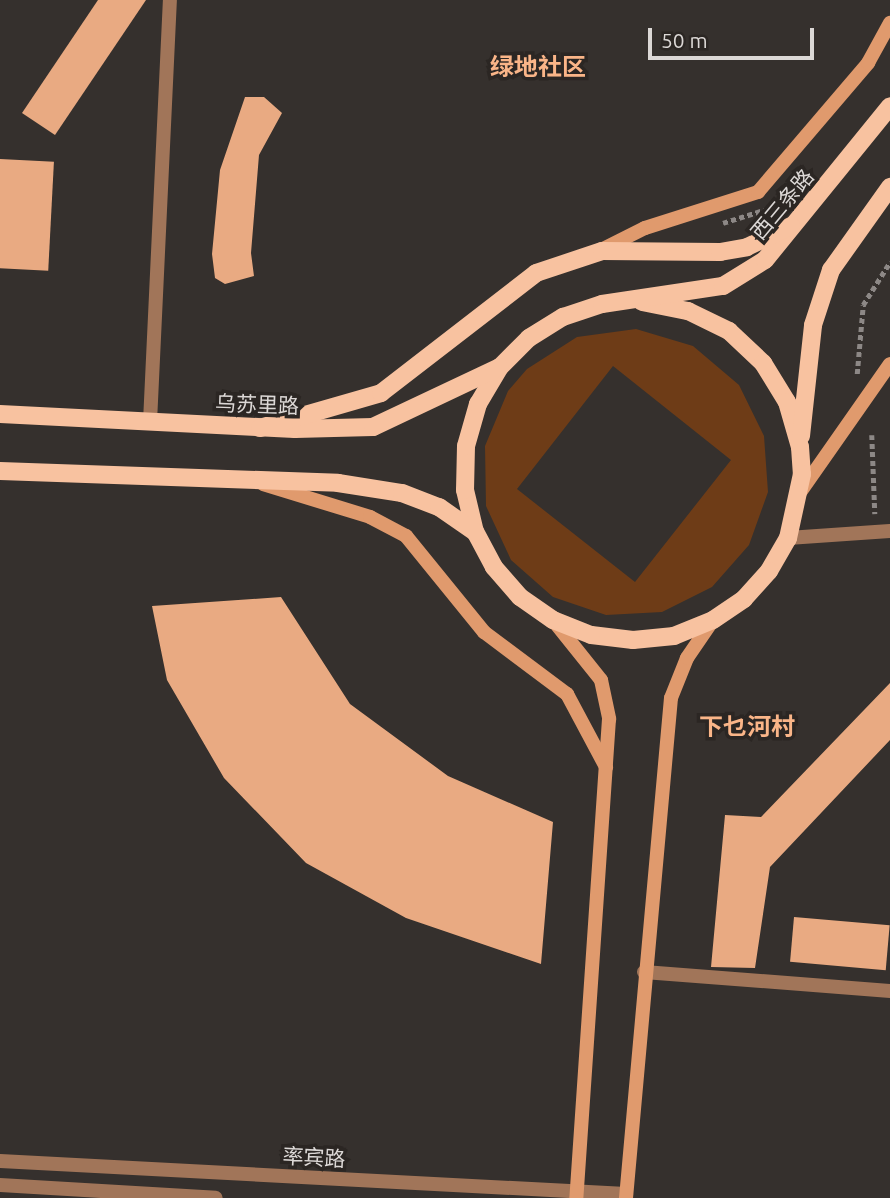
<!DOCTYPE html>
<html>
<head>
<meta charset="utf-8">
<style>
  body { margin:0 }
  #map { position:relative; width:890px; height:1198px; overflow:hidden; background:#35302d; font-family:Ubuntu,"Noto Sans SC",sans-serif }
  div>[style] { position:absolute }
  .green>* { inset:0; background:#6e3c17 }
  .building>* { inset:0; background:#e9aa82; transform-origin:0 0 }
  .path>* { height:4.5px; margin-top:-2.25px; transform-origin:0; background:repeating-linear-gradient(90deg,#8d8886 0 5px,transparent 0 8.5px) }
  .minor>* { height:14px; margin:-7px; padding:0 7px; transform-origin:7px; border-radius:7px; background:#a17559 }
  .tertiary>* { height:14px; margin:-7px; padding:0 7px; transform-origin:7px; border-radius:7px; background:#a17559 }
  .secondary>* { height:14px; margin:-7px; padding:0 7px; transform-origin:7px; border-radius:7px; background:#e09a6d }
  .primary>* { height:18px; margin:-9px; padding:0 9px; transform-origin:9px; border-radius:9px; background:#f8c2a0 }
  span { translate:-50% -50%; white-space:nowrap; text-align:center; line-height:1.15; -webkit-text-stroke:7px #2b2623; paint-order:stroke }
  .street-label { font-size:21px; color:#dcd8d6 }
  .quarter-label { font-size:24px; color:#fab588; font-weight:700 }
  .scale { position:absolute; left:648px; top:28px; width:166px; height:32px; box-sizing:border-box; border:4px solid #dcd8d6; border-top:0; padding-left:9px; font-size:21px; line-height:24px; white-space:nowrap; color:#dcd8d6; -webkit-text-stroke:5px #2b2623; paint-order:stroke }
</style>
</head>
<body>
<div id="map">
  <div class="green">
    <div style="clip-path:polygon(evenodd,636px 329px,693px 346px,739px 385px,764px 436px,768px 492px,749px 545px,712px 587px,662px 612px,606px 615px,553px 597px,511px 560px,486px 506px,485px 446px,508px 391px,527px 369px,577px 337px,636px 329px,613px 366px,731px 460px,635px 582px,517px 489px,613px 366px)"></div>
  </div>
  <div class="building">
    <div style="clip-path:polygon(98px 0,146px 0,55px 135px,22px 113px)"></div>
    <div style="clip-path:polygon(245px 97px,264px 97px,282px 113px,259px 155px,251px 253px,254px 276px,225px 284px,215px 278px,212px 254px,220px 170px)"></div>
    <div style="left:0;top:159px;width:54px;height:109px;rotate:3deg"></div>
    <div style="clip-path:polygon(281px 597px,350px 704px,448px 776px,553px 822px,541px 964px,406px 918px,306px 863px,224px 778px,167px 680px,152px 606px)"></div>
    <div style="clip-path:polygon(890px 683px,890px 740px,770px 867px,755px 968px,711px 967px,725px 815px,761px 817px)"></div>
    <div style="left:794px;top:917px;width:96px;height:45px;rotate:5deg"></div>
  </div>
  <div class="path">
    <div style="left:723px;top:223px;width:43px;rotate:-17.6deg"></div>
    <div style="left:857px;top:374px;width:69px;rotate:-85deg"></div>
    <div style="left:863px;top:305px;width:51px;rotate:-57.9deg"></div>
    <div style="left:872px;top:435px;width:79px;rotate:87.8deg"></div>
  </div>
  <div class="minor">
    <div style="left:150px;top:422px;width:422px;rotate:-87.3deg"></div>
    <div style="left:788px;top:538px;width:102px;rotate:-3.9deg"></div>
    <div style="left:644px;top:972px;width:247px;rotate:4.4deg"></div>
  </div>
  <div class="tertiary">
    <div style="left:0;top:1161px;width:627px;rotate:3.02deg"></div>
    <div style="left:0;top:1185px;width:216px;rotate:3.4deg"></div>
  </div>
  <div class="secondary">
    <div style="left:601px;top:250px;width:49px;rotate:-26.6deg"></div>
    <div style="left:645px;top:228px;width:119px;rotate:-17.7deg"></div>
    <div style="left:758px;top:192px;width:170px;rotate:-49.5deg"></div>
    <div style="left:868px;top:63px;width:46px;rotate:-61.2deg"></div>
    <div style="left:263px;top:484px;width:112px;rotate:17.1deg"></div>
    <div style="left:370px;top:517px;width:41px;rotate:27.8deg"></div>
    <div style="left:406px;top:536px;width:124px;rotate:50.9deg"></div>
    <div style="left:484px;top:632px;width:104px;rotate:36.8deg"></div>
    <div style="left:567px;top:694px;width:83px;rotate:61.9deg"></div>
    <div style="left:801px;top:491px;width:155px;rotate:-55deg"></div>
    <div style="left:553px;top:620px;width:77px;rotate:51.3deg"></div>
    <div style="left:601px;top:680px;width:40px;rotate:78deg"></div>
    <div style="left:609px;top:719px;width:480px;rotate:93.9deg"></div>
    <div style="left:626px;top:1198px;width:502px;rotate:-84.86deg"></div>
    <div style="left:671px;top:698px;width:43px;rotate:-68.2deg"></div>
    <div style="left:687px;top:658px;width:46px;rotate:-55.6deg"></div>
  </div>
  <div class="primary">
    <div style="left:642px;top:302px;width:47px;rotate:11.1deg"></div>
    <div style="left:688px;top:311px;width:46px;rotate:26deg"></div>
    <div style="left:729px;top:331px;width:47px;rotate:43.3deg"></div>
    <div style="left:763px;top:363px;width:46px;rotate:58.4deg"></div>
    <div style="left:787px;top:402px;width:47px;rotate:73.9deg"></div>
    <div style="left:800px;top:447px;width:27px;rotate:86deg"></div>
    <div style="left:802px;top:474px;width:66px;rotate:102.3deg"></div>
    <div style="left:788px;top:538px;width:38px;rotate:120deg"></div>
    <div style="left:769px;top:571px;width:38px;rotate:132deg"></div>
    <div style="left:744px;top:599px;width:37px;rotate:146deg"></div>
    <div style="left:713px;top:620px;width:42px;rotate:157.7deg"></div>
    <div style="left:674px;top:636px;width:41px;rotate:174.4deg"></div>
    <div style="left:633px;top:640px;width:42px;rotate:-173.2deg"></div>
    <div style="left:591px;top:635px;width:41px;rotate:-158.5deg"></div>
    <div style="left:553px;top:620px;width:40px;rotate:-145.1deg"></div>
    <div style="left:520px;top:597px;width:40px;rotate:-131deg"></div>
    <div style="left:494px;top:567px;width:40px;rotate:-118deg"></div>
    <div style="left:475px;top:532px;width:43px;rotate:-103.4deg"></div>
    <div style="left:465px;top:490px;width:44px;rotate:-88.7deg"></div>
    <div style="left:466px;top:446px;width:44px;rotate:-74.1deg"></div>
    <div style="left:478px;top:404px;width:43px;rotate:-59.3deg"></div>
    <div style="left:500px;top:367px;width:41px;rotate:-45deg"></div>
    <div style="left:529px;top:338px;width:40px;rotate:-32deg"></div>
    <div style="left:563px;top:317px;width:41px;rotate:-18.4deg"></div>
    <div style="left:602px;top:304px;width:122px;rotate:-8.5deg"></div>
    <div style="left:723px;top:286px;width:49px;rotate:-31.8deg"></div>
    <div style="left:765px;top:260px;width:198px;rotate:-50.9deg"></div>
    <div style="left:0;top:414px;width:295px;rotate:2.9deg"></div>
    <div style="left:295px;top:429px;width:78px;rotate:-1.5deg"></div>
    <div style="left:373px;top:427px;width:140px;rotate:-25.3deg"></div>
    <div style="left:260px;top:428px;width:126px;rotate:-16.1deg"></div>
    <div style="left:381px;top:393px;width:196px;rotate:-37.7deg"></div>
    <div style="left:536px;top:273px;width:70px;rotate:-18.4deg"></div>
    <div style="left:602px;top:251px;width:118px;rotate:0.5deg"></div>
    <div style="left:720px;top:252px;width:27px;rotate:-10deg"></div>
    <div style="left:747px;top:247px;width:49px;rotate:-25.5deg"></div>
    <div style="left:801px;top:436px;width:112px;rotate:-83.8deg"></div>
    <div style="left:813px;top:325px;width:58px;rotate:-71.9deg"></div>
    <div style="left:831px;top:270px;width:102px;rotate:-54.6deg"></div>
    <div style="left:0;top:471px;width:338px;rotate:2deg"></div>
    <div style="left:338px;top:483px;width:65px;rotate:8.9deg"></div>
    <div style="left:402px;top:493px;width:40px;rotate:21deg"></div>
    <div style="left:439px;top:507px;width:44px;rotate:34.8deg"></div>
  </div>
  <div class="street-label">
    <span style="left:782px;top:204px;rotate:-50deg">西三条路</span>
    <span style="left:257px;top:404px;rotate:2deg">乌苏里路</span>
    <span style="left:314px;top:1157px;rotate:3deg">率宾路</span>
  </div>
  <div class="quarter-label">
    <span style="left:538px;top:67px">绿地社区</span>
    <span style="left:747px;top:727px">下乜河村</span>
  </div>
  <div class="scale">50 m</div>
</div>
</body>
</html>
